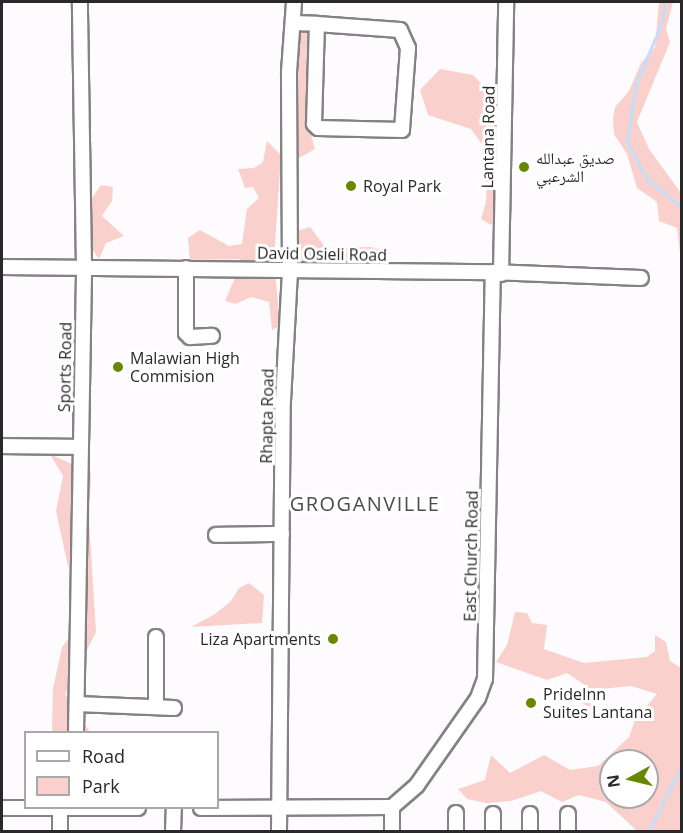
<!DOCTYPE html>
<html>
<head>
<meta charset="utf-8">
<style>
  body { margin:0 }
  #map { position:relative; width:683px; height:833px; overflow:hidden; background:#fdfbfd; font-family:"Open Sans","Noto Naskh Arabic",sans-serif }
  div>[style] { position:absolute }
  .green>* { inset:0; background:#fad0cc }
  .stream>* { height:3px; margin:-1.5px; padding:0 1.5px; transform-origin:1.5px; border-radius:1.5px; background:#c2defb }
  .roads { filter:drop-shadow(2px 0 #848284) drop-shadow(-2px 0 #848284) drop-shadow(0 2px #848284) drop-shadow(0 -2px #848284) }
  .minor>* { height:14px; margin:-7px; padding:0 7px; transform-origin:7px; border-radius:7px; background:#fff }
  .dots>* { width:16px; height:16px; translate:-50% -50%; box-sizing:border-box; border:3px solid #fff; border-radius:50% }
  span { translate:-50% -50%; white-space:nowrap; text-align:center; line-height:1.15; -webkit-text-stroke:6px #fff; paint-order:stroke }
  .street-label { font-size:16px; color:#2a292a }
  .poi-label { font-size:16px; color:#2a292a }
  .left { translate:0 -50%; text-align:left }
  .right { translate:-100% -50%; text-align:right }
  .quarter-label { font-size:20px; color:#4d4c4e; letter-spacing:1.5px }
  .frame { position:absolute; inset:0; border:3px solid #2a292a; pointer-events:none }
  .legend { position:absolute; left:24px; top:731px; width:195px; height:78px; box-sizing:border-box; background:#fff; border:2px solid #aaa9aa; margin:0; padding:8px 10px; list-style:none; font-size:18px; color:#2a292a }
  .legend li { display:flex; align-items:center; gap:12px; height:30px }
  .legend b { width:30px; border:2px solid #aaa9aa }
  .north { position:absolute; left:599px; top:749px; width:60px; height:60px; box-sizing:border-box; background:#fff; border:2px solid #aaa9aa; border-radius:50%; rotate:262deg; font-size:16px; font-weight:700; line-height:24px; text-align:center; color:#2a292a }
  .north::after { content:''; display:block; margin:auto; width:21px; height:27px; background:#688804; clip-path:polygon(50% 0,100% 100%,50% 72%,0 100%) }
</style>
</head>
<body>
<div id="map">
  <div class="green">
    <div style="clip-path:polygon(659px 2px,673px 2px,666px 29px,670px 42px,637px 122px,649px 149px,681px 193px,681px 261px,677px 228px,659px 221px,657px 202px,637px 188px,627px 154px,614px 134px,613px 119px,615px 107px,629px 91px,641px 63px,655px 47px)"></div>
    <div style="clip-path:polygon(308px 29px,310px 132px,315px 149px,299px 158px,285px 129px,287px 31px)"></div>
    <div style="clip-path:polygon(440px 69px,473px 75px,492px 95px,513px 91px,513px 140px,509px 160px,512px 212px,491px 225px,481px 219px,486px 202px,488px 152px,471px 129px,428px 115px,420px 90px)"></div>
    <div style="clip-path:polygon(267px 141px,281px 155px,274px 260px,280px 326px,272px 330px,269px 302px,251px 297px,236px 304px,225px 301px,235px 278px,244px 275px,240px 259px,190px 260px,188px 238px,200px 230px,229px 246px,242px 244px,247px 209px,259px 198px,253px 187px,245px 188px,238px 169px,254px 168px,263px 162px)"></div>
    <div style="clip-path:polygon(101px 185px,113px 187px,112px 201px,102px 216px,124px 236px,106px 243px,99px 259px,76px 226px,75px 198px,92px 198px)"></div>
    <div style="clip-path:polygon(310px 227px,326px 248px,371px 247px,391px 253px,368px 264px,302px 261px,297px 231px)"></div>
    <div style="clip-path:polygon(50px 454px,91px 473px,89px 520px,96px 632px,65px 694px,90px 732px,53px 732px,52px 728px,53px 689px,62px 647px,86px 617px,67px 562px,56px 511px,63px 476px)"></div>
    <div style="clip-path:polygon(249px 583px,264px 595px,262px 623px,191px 627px,215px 614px,231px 601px,239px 588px)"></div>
    <div style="clip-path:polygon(evenodd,515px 612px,527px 613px,532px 623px,547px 625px,544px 649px,584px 663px,647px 657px,655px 651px,655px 635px,666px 642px,670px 661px,681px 668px,681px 831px,637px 831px,606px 802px,579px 795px,562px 802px,541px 791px,511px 801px,487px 803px,467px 799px,458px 789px,485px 780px,491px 755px,510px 773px,544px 755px,570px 770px,598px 766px,629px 737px,635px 720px,657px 694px,631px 686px,601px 689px,591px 707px,581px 703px,588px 687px,567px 673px,547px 680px,496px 662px,507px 645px,515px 612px,611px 761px,647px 761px,647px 797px,611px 797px,611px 761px)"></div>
  </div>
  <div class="stream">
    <div style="left:665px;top:2px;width:20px;rotate:99deg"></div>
    <div style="left:662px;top:22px;width:66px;rotate:113.1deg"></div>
    <div style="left:636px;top:83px;width:60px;rotate:98.7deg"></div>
    <div style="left:627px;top:142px;width:42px;rotate:61.6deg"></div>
    <div style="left:647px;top:179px;width:45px;rotate:39.6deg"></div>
    <div style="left:648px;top:832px;width:75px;rotate:-63.1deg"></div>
  </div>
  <div class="roads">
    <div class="minor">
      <div style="left:293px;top:23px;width:24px;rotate:2deg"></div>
      <div style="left:317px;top:24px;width:83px;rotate:4.1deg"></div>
      <div style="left:400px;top:30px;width:20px;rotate:66deg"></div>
      <div style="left:408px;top:48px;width:82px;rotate:94.2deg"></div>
      <div style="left:402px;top:130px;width:84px;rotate:-178.6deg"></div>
      <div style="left:318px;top:128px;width:6px;rotate:-135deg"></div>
      <div style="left:314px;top:124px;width:100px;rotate:-88.3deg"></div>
      <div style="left:2px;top:267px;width:491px;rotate:0.6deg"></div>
      <div style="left:493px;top:272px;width:148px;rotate:2.3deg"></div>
      <div style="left:186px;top:268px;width:65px;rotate:90deg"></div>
      <div style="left:186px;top:333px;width:6px;rotate:45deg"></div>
      <div style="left:190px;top:337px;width:22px;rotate:-3deg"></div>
      <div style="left:501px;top:274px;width:272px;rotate:-88.9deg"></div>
      <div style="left:2px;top:446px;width:78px;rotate:0.7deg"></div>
      <div style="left:216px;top:535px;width:66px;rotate:-0.9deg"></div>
      <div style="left:77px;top:704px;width:97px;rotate:2.4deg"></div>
      <div style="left:156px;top:707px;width:70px;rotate:-90deg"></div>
      <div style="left:76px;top:732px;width:466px;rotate:-89deg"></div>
      <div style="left:84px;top:266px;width:264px;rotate:-90.9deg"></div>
      <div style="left:392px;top:807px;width:25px;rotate:90deg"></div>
      <div style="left:2px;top:808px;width:136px"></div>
      <div style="left:201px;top:808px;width:191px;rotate:-0.3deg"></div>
      <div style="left:392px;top:807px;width:33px;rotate:-41deg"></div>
      <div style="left:417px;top:785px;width:106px;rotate:-55deg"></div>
      <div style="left:478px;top:698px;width:20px;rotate:-70deg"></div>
      <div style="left:485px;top:679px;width:407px;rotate:-88.9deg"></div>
      <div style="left:568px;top:814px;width:18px;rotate:90deg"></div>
      <div style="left:60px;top:832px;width:24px;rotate:-90deg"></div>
      <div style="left:173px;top:832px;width:24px;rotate:-88deg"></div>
      <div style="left:279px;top:832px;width:431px;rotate:-89.5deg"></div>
      <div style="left:283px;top:401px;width:131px;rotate:-86.9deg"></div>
      <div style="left:290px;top:270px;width:198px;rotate:-90.3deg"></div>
      <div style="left:289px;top:72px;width:70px;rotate:-85.9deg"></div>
      <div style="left:456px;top:832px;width:19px;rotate:-90deg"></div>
      <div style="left:493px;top:832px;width:18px;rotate:-90deg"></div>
      <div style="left:530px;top:832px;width:18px;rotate:-90deg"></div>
    </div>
  </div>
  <div class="dots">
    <div style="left:524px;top:167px;background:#688804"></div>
    <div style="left:351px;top:186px;background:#688804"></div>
    <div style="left:118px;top:367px;background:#688804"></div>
    <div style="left:333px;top:639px;background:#688804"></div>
    <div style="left:531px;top:703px;background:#688804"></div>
  </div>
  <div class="street-label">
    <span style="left:488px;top:137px;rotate:-89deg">Lantana Road</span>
    <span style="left:322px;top:254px;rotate:1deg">David Osieli Road</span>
    <span style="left:65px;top:367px;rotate:-89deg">Sports Road</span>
    <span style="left:267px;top:416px;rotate:-89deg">Rhapta Road</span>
    <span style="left:471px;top:556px;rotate:-89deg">East Church Road</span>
  </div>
  <div class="poi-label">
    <span class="left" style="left:536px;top:167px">صديق عبدالله<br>الشرعبي</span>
    <span class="left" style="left:363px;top:186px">Royal Park</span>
    <span class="left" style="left:130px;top:367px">Malawian High<br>Commision</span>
    <span class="right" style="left:321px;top:639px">Liza Apartments</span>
    <span class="left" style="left:543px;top:703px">PrideInn<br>Suites Lantana</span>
  </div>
  <div class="quarter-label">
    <span style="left:365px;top:503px">GROGANVILLE</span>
  </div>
  <div class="frame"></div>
  <ul class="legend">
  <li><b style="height:8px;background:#fff"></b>Road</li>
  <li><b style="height:16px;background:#fad0cc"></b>Park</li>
  </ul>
  <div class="north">N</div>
</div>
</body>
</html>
